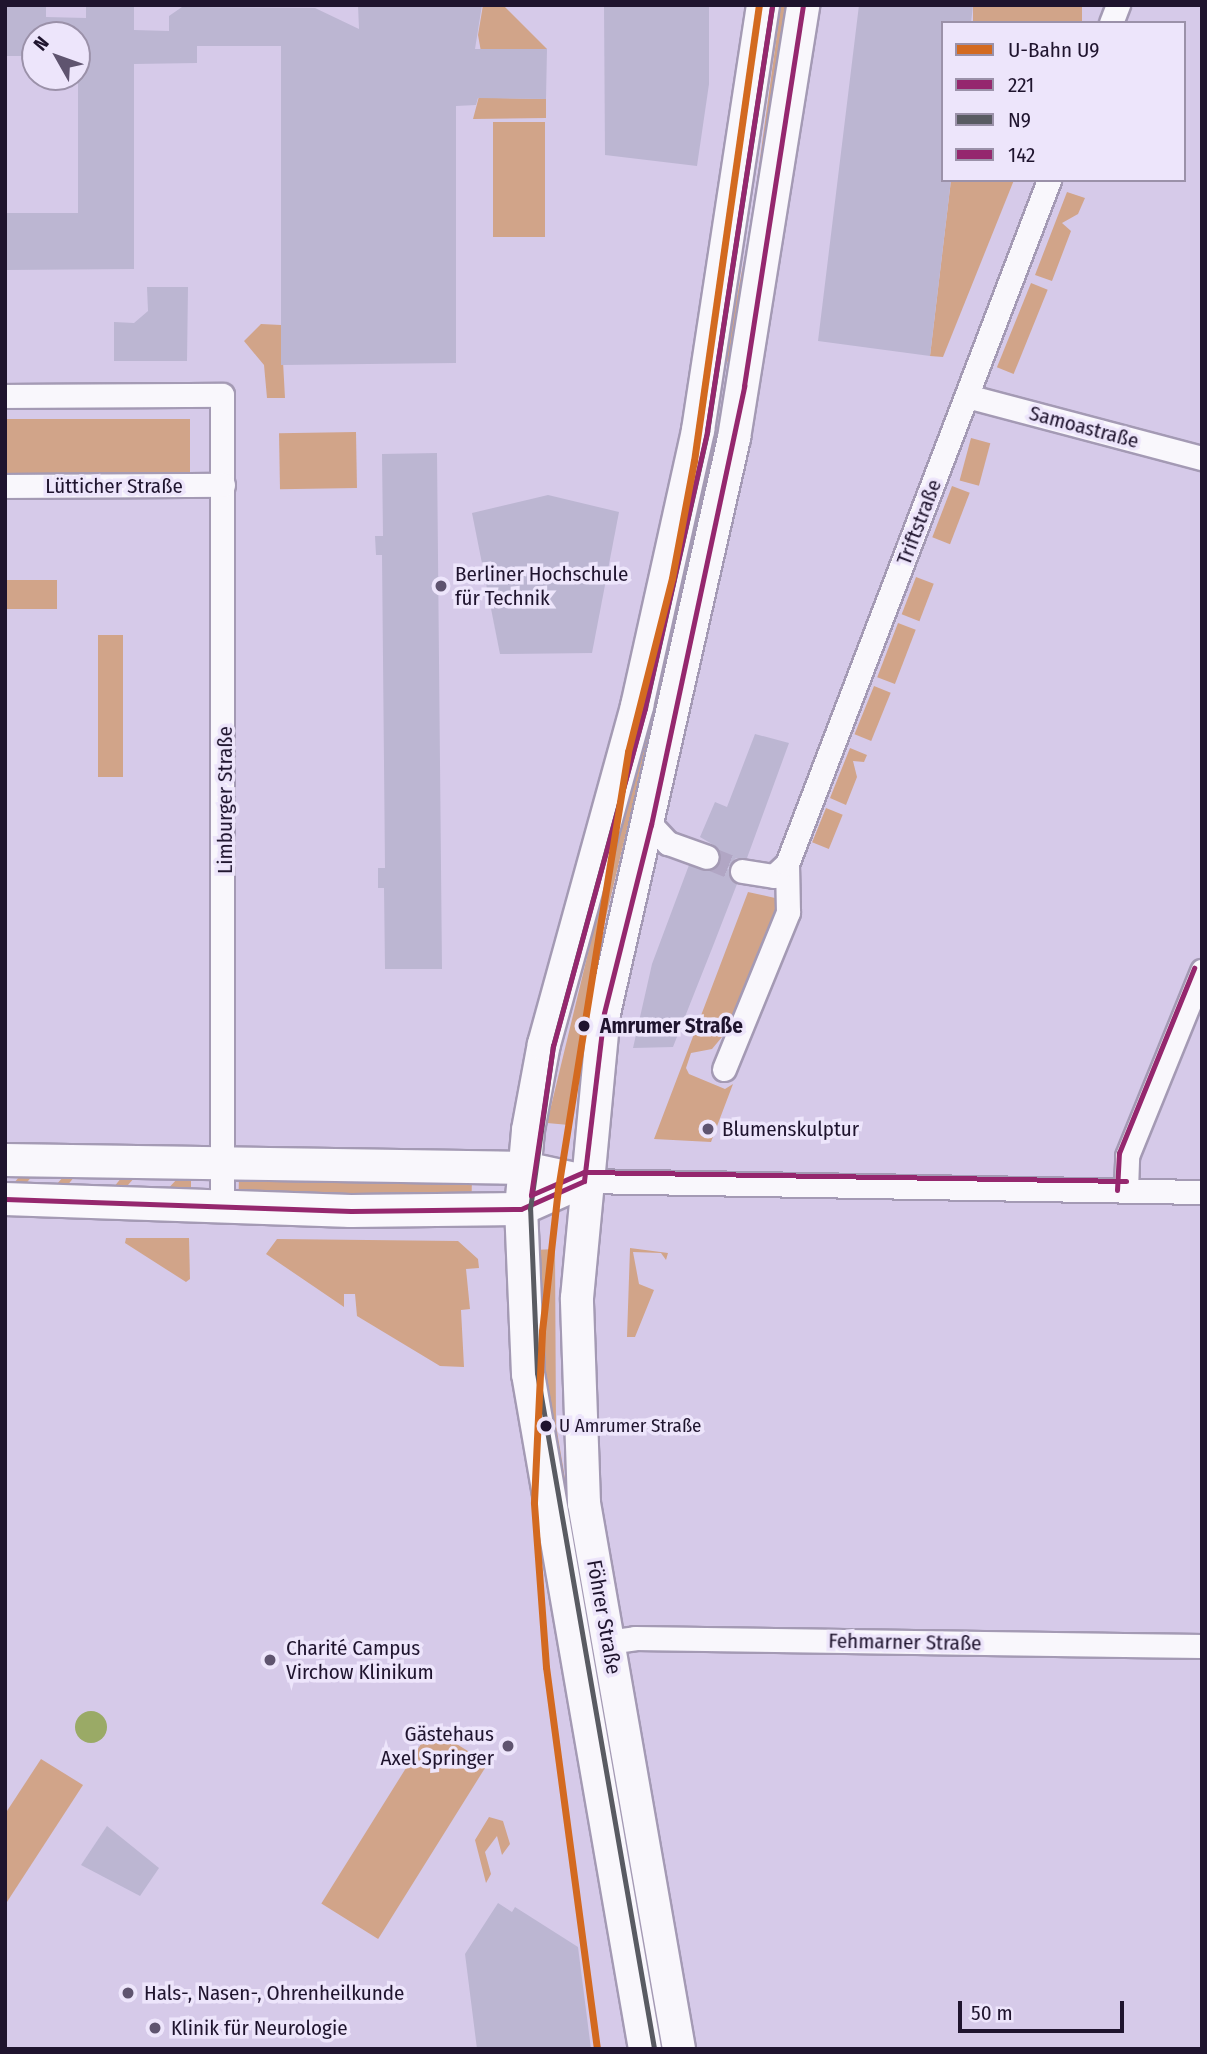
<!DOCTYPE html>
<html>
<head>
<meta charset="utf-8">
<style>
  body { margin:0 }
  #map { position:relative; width:1207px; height:2054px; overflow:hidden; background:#d6cae9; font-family:"Fira Sans Condensed",sans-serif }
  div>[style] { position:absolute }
  .green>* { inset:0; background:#d1a489; transform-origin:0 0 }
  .water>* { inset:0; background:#9aaa66 }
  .round { border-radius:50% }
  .building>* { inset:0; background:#bcb6d2 }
  .minor-tunnel>* { height:23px; margin-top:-11.5px; transform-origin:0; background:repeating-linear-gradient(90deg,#b1a6c4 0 23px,transparent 0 34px) }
  .roads { filter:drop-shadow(2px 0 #a49ab4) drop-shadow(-2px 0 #a49ab4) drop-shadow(0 2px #a49ab4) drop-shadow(0 -2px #a49ab4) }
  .minor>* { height:23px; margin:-11.5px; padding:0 11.5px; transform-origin:11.5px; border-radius:11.5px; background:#f9f7fc }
  .secondary>* { height:32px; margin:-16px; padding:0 16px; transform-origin:16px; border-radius:16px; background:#f9f7fc }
  .bus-1>* { height:5px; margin:-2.5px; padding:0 2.5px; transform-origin:2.5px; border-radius:2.5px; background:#95276e }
  .bus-2>* { height:5px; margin:-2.5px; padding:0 2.5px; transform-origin:2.5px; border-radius:2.5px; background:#595b62 }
  .bus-3>* { height:5px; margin:-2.5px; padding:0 2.5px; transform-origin:2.5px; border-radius:2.5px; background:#95276e }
  .metro-1>* { height:7px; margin:-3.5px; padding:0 3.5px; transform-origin:3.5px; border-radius:3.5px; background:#d36a20 }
  .dots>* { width:19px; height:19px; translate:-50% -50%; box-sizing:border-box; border:4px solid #ede5fb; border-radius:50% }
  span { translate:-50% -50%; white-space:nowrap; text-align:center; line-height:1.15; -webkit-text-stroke:7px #ede5fb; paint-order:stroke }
  .bus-label { font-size:19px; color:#1f142e }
  .left { translate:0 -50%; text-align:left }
  .street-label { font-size:21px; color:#1f142e }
  .poi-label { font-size:21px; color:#1f142e }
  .right { translate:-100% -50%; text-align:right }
  .stop-label { font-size:21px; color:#1f142e; font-weight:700 }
  .frame { position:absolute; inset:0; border:7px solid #1f142e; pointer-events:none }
  .legend { position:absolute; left:941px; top:21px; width:245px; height:161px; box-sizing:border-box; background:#ede5fb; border:2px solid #9b91a9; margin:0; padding:9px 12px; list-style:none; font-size:21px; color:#1f142e }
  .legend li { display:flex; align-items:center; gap:14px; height:35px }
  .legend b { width:35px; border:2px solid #9b91a9 }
  .north { position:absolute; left:21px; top:21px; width:70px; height:70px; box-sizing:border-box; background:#ede5fb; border:2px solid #9b91a9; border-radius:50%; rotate:310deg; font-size:19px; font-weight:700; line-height:28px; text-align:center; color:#1f142e }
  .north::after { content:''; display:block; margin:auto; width:24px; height:32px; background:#5f546f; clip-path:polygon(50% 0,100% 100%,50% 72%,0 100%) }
  .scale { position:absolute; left:958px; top:2001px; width:166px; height:32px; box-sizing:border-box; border:4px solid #1f142e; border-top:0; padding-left:9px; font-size:21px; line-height:24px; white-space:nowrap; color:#1f142e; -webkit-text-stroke:5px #ede5fb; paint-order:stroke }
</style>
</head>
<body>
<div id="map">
  <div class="green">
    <div style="clip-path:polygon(483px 5px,503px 5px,547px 49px,496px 98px,546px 99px,546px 118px,473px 119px,485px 74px,478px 35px)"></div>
    <div style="clip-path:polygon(781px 5px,790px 5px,729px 364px,725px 358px,751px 224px)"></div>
    <div style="left:973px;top:5px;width:109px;height:18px"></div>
    <div style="left:493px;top:122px;width:52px;height:115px"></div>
    <div style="clip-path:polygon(951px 180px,1014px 180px,943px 357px,930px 356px)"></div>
    <div style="clip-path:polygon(1067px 192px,1085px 198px,1078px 214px,1062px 223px,1071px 231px,1052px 281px,1035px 275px)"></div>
    <div style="left:1031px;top:283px;width:18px;height:91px;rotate:22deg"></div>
    <div style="clip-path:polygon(261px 324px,281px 325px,285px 398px,267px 398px,264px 365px,244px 341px)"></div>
    <div style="left:5px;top:419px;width:185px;height:54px"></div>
    <div style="left:356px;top:432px;width:56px;height:77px;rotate:89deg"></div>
    <div style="left:971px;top:438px;width:20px;height:44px;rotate:15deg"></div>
    <div style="clip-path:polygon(711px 443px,719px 444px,594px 967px,569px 1125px,547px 1123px)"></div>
    <div style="left:952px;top:486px;width:19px;height:55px;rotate:21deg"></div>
    <div style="left:916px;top:577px;width:19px;height:40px;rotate:21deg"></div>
    <div style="left:5px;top:580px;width:52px;height:29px"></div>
    <div style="left:898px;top:623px;width:19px;height:58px;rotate:21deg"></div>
    <div style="left:98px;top:635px;width:25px;height:142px"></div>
    <div style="left:874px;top:686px;width:18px;height:52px;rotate:22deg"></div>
    <div style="clip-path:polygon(850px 748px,867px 755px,864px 762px,853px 761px,857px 777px,846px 805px,830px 798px)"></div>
    <div style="left:826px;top:808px;width:18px;height:37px;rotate:22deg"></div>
    <div style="clip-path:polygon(748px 892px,775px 898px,779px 905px,737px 1019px,712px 1049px,691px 1053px,686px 1068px,689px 1074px,725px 1089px,733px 1084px,711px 1142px,654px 1139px)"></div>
    <div style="clip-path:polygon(191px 1168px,191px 1194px,164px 1193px,178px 1178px,135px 1177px,121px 1193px,109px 1193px,122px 1177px,75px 1176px,62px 1192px,50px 1192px,63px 1177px,33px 1175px,19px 1192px,7px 1191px,20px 1176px)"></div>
    <div style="left:239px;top:1172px;width:233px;height:21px;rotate:1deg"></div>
    <div style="clip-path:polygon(126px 1238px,189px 1238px,190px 1279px,186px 1282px,125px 1243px)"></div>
    <div style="clip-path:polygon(277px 1239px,458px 1241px,478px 1259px,479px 1268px,466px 1269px,470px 1309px,461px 1310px,464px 1367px,440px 1366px,357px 1316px,355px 1294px,344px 1294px,344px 1307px,266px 1254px)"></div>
    <div style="clip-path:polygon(630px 1248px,668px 1253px,666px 1260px,661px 1253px,633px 1252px,639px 1284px,654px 1290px,635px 1337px,627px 1337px)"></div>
    <div style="clip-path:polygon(555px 1249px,556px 1425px,597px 1669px,593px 1670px,544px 1382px,535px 1250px)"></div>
    <div style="left:431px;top:1728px;width:67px;height:207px;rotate:32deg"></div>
    <div style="clip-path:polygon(41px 1759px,83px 1785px,5px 1905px,5px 1814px)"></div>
    <div style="clip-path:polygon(489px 1817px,503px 1821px,510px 1844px,502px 1855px,497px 1836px,485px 1852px,491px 1874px,486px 1883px,475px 1840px)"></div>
  </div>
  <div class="water">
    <div class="round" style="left:75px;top:1711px;width:32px;height:32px"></div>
  </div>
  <div class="building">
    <div style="clip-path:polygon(5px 5px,46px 5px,46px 17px,86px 18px,86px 5px,134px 5px,134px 30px,169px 31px,169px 16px,182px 7px,315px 8px,359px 29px,358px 5px,482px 5px,475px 49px,547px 49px,546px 99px,478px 98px,476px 105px,456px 106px,456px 363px,281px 365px,281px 46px,197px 46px,197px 63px,134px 64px,134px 269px,5px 270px,5px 213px,78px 213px,78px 56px,77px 35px,35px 35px,35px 56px,5px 56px)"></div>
    <div style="clip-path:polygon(604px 5px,709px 5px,709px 84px,697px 166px,605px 155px)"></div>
    <div style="clip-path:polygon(859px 5px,973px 5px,971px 23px,943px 23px,943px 180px,951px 180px,930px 356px,818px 341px)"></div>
    <div style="clip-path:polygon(147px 287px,188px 287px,187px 361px,114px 361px,114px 322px,134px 323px,148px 311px)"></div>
    <div style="clip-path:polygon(437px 453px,442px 969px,385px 969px,384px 888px,378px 888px,378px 868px,385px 868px,382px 555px,376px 555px,375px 536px,383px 536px,382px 454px)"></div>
    <div style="clip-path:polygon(548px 495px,619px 512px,592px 653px,500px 654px,472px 513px)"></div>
    <div style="clip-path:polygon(755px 734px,789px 743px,747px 858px,736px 858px,728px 868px,737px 884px,713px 946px,673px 1047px,633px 1048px,652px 964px,689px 865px,709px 871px,720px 861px,717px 847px,700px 837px,715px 802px,727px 807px)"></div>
    <div style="clip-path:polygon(107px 1826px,159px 1868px,140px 1896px,81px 1865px)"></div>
    <div style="clip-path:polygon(498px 1903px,512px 1912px,515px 1907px,578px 1947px,591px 2049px,477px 2049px,465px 1954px)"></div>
  </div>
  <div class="minor-tunnel">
    <div style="left:707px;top:857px;width:38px;rotate:22deg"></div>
  </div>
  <div class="roads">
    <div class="minor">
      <div style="left:1111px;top:23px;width:19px;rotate:-69deg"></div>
      <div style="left:5px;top:396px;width:217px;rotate:-0.3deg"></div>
      <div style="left:222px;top:395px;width:810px;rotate:90deg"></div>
      <div style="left:967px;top:396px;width:243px;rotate:14.8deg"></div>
      <div style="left:5px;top:486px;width:218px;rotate:-0.3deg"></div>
      <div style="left:651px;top:825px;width:25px;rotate:47deg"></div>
      <div style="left:668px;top:843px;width:41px;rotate:19.7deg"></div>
      <div style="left:742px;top:871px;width:32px;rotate:9deg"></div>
      <div style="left:774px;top:876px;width:18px;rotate:-43deg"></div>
      <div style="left:724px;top:1069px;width:170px;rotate:-67.8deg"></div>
      <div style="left:788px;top:912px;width:48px;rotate:-91.2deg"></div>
      <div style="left:787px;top:864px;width:732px;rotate:-69.04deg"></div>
      <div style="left:584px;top:1181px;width:618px;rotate:1.02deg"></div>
      <div style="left:1126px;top:1190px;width:34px;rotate:-88deg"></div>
      <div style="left:1127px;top:1156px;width:200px;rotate:-67.9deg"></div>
      <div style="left:608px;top:1642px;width:27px;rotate:-8deg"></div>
      <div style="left:635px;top:1638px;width:567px;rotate:0.81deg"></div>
    </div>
    <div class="secondary">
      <div style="left:5px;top:1160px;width:519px;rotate:0.88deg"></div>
      <div style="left:524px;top:1168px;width:61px;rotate:12.2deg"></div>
      <div style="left:5px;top:1199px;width:346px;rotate:2deg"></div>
      <div style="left:351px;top:1211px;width:170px;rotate:-0.7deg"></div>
      <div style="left:521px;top:1209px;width:69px;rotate:-24deg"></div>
      <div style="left:645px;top:2049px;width:685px;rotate:-99.83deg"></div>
      <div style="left:528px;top:1374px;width:165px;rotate:-92.4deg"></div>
      <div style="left:521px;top:1209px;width:79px;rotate:-84.9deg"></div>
      <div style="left:528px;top:1130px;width:87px;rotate:-79.5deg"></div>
      <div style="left:544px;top:1044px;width:351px;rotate:-74.6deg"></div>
      <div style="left:637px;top:706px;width:283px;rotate:-77.5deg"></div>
      <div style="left:698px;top:430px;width:430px;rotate:-81.3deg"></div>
      <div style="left:679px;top:2049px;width:554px;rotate:-99.87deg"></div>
      <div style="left:584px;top:1503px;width:205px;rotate:-92deg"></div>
      <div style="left:577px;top:1298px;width:286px;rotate:-84.6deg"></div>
      <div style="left:604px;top:1013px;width:590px;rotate:-77.26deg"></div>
      <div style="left:734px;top:438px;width:438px;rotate:-80.9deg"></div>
    </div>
  </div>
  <div class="bus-1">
    <div style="left:584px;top:1181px;width:169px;rotate:-83.2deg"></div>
    <div style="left:604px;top:1013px;width:194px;rotate:-76deg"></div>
    <div style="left:651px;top:825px;width:449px;rotate:-78deg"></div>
    <div style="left:744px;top:386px;width:386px;rotate:-81.2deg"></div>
    <div style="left:5px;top:1199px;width:346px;rotate:2deg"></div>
    <div style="left:351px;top:1211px;width:170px;rotate:-0.7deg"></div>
    <div style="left:521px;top:1209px;width:69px;rotate:-24deg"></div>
  </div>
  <div class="bus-2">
    <div style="left:654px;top:2048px;width:685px;rotate:-99.83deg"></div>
    <div style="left:537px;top:1373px;width:164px;rotate:-92.4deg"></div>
    <div style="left:530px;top:1209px;width:165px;rotate:-82deg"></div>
    <div style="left:553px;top:1046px;width:350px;rotate:-74.8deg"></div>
    <div style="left:645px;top:708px;width:283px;rotate:-77.3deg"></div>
    <div style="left:707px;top:432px;width:431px;rotate:-81.3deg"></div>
  </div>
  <div class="bus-3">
    <div style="left:772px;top:6px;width:431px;rotate:98.7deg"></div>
    <div style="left:707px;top:432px;width:283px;rotate:102.7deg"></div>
    <div style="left:645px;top:708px;width:350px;rotate:105.2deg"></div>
    <div style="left:553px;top:1046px;width:151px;rotate:98.4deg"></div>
    <div style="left:531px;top:1195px;width:58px;rotate:-23.5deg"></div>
    <div style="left:584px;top:1172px;width:542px;rotate:0.95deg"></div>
    <div style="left:1117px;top:1190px;width:37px;rotate:-87deg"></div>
    <div style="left:1119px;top:1153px;width:200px;rotate:-67.9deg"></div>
  </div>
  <div class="metro-1">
    <div style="left:597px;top:2049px;width:385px;rotate:-97.6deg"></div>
    <div style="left:546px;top:1667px;width:165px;rotate:-94.2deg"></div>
    <div style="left:534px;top:1502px;width:171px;rotate:-87.3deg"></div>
    <div style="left:542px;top:1331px;width:143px;rotate:-83.6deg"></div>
    <div style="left:558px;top:1189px;width:443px;rotate:-80.9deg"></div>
    <div style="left:628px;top:752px;width:179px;rotate:-75.8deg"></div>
    <div style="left:672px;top:578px;width:119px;rotate:-79.4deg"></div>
    <div style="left:694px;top:461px;width:461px;rotate:-81.9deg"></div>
  </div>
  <div class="dots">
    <div style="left:441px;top:586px;background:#5f546f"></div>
    <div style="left:584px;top:1026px;background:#1f142e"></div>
    <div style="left:708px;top:1129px;background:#5f546f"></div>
    <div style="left:546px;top:1426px;background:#1f142e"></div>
    <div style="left:270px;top:1660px;background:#5f546f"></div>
    <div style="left:508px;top:1746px;background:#5f546f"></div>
    <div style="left:128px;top:1993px;background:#5f546f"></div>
    <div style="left:155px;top:2028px;background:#5f546f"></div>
  </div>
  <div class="bus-label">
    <span class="left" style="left:559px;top:1426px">U Amrumer Straße</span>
  </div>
  <div class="street-label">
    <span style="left:1084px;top:427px;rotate:15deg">Samoastraße</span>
    <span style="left:114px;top:486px">Lütticher Straße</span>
    <span style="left:919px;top:522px;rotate:-69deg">Triftstraße</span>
    <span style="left:225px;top:800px;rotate:-90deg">Limburger Straße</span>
    <span style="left:604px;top:1617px;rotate:80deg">Föhrer Straße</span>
    <span style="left:905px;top:1642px;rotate:1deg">Fehmarner Straße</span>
  </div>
  <div class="poi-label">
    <span class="left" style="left:455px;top:586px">Berliner Hochschule<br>für Technik</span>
    <span class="left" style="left:722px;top:1129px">Blumenskulptur</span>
    <span class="left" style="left:286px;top:1660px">Charité Campus<br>Virchow Klinikum</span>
    <span class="right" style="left:494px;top:1746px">Gästehaus<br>Axel Springer</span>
    <span class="left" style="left:144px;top:1993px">Hals-, Nasen-, Ohrenheilkunde</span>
    <span class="left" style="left:171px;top:2028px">Klinik für Neurologie</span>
  </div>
  <div class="stop-label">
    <span class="left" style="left:600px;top:1026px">Amrumer Straße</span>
  </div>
  <div class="frame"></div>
  <ul class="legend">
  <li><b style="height:9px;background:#d36a20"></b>U-Bahn U9</li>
  <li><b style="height:9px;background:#95276e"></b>221</li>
  <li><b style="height:9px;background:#595b62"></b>N9</li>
  <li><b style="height:9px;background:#95276e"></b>142</li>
  </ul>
  <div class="north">N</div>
  <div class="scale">50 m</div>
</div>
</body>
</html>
